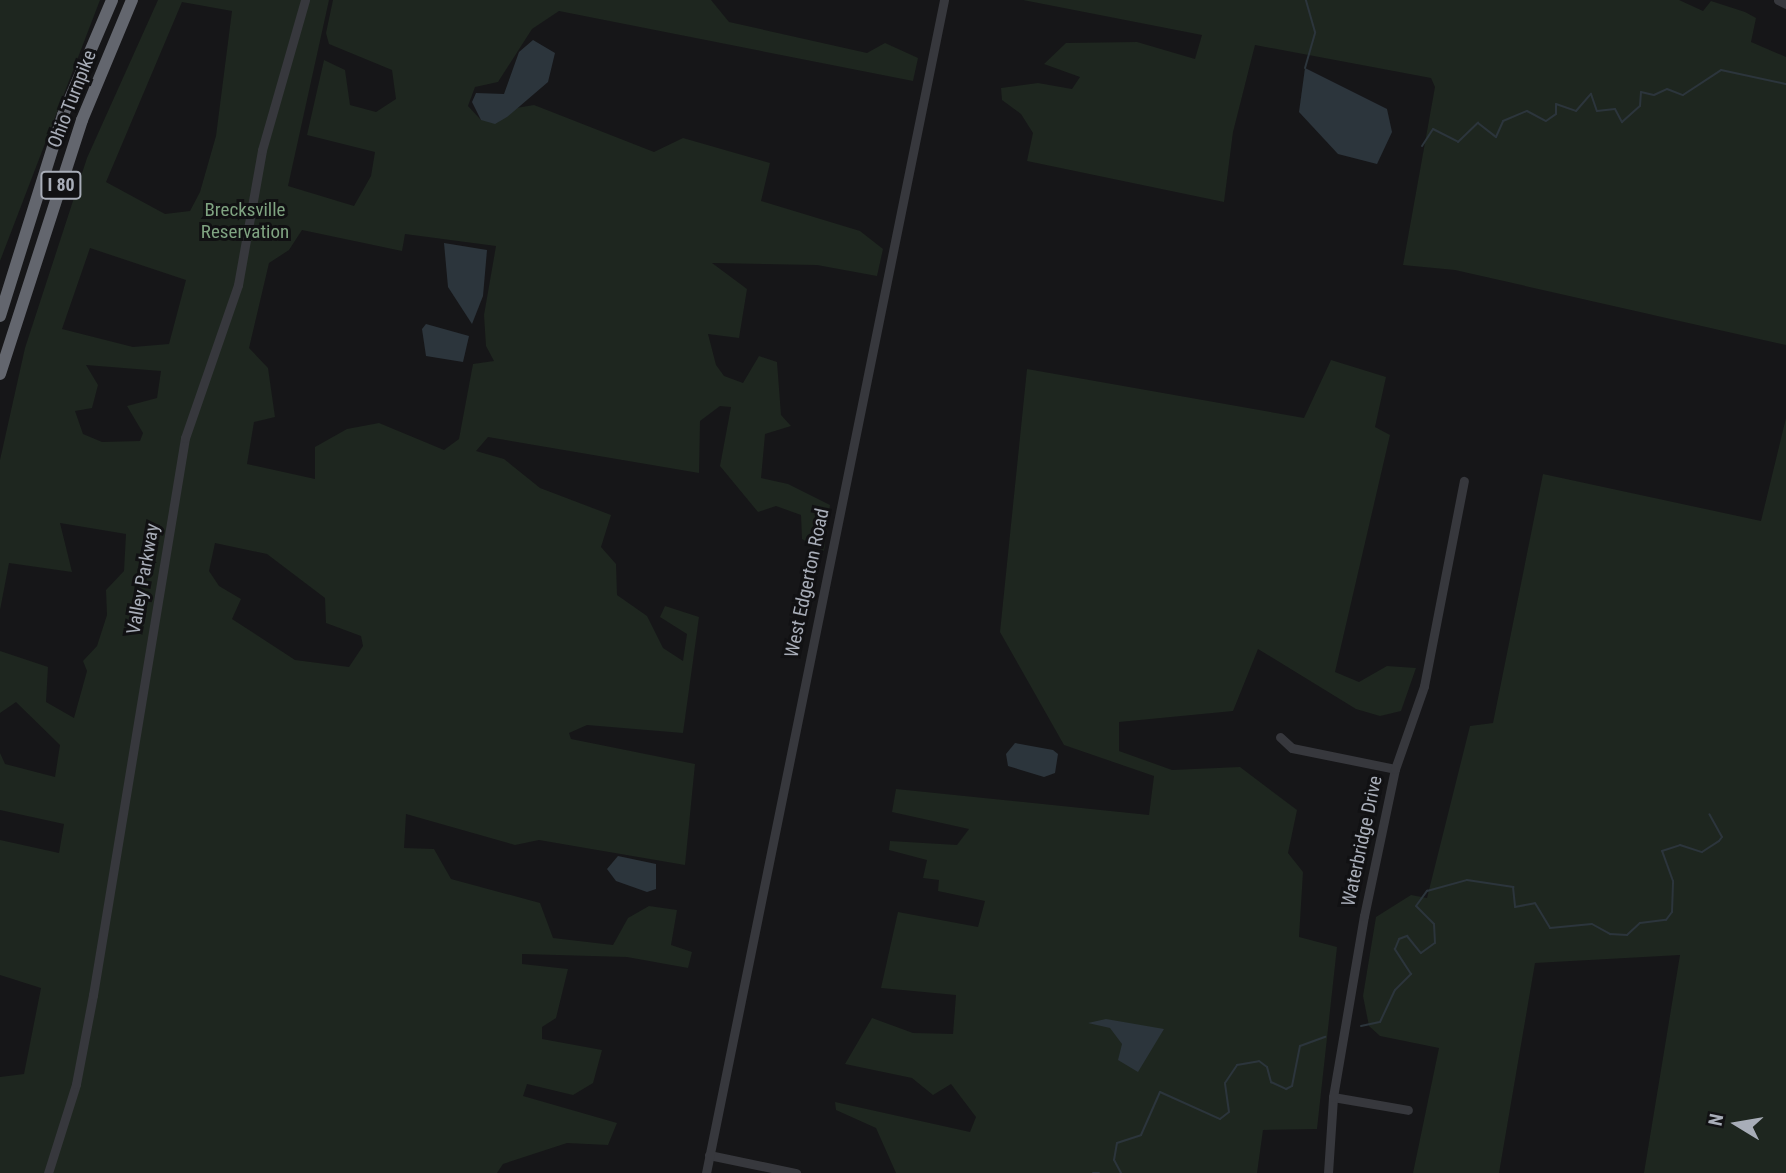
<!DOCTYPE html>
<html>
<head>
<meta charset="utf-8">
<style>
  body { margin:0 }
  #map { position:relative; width:1786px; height:1173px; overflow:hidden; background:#161618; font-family:"Roboto Condensed",sans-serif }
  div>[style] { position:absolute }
  .green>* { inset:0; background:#1e261f }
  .water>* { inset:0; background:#2c353c }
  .stream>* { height:2px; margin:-1px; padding:0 1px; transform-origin:1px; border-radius:1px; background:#2c353c }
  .minor>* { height:9px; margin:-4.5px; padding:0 4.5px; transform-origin:4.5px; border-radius:4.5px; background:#37383d }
  .highway>* { height:12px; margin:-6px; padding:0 6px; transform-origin:6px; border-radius:6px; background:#63666e }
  span { translate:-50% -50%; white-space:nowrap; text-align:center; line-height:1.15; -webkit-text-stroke:6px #111113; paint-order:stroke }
  .shield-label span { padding:2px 5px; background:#111113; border:2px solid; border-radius:5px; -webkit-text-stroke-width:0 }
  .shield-label { font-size:18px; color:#a8adb8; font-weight:700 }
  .street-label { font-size:19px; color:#a8adb8 }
  .park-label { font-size:19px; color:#7fa381 }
  .north { position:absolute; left:1702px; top:1089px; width:70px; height:70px; -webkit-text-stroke:5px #111113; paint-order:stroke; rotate:281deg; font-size:19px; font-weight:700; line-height:28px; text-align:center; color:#a8adb8 }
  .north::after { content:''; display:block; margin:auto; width:24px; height:32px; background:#a8adb8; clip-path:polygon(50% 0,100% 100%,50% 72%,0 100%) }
</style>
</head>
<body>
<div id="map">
  <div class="green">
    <div style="clip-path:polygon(0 0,100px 0,0 261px)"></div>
    <div style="clip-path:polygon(evenodd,158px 0,329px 0,288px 186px,354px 206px,371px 176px,375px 152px,307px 135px,324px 60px,345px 70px,350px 105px,376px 112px,396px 99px,392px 70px,329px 44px,326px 33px,333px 0,711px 0,729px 22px,867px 53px,885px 43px,918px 58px,913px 81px,559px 11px,532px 29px,498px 82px,475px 87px,468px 106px,481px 120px,507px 117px,510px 109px,534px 105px,654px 152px,683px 138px,770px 163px,761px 201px,860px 231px,883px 249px,877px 276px,817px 265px,712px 263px,747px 289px,739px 338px,708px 334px,716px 365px,724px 376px,743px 383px,759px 356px,777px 362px,781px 415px,791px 426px,765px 434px,761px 478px,788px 484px,830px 505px,824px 551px,802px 539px,801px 515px,776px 506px,758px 512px,720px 466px,731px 407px,720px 406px,700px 421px,699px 473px,488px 437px,476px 451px,504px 459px,540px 488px,611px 515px,601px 547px,616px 564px,617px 595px,647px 616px,663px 648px,683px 661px,687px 634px,660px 617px,665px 606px,699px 617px,683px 733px,587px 725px,569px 733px,571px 739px,695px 764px,685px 865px,539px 840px,515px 845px,406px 814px,404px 848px,434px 849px,451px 879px,540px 903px,553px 938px,613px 945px,628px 918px,649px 906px,677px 910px,671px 945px,692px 952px,688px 968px,627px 957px,522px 954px,522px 964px,568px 969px,556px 1018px,542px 1027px,542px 1039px,602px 1050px,593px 1083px,573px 1095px,527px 1084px,523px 1096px,617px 1123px,608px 1145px,567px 1143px,503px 1164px,497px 1173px,0 1173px,0 1077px,24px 1074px,41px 988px,0 975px,0 840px,59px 853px,64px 824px,0 810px,0 753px,5px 764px,55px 777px,60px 745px,16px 702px,0 713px,0 651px,48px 667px,46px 702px,74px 718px,87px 671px,83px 661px,97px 646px,107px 615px,106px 590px,124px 571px,126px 534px,60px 523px,72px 572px,9px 563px,0 610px,0 460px,25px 348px,87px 158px,158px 0,182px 2px,232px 11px,216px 136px,200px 192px,190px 211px,165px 214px,106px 182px,182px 2px,158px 0,302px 230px,402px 251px,405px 234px,496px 246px,484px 315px,486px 346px,494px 361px,473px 364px,459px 439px,444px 450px,379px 423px,347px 429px,315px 447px,315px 479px,247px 464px,254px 422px,275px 417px,268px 368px,249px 348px,269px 263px,289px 250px,302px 230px,158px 0,90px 248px,186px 280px,169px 344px,133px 347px,62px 329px,90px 248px,158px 0,86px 365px,161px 371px,157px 398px,127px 406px,143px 433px,140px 441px,102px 442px,83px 434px,75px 411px,92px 408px,98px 385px,86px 365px,158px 0,215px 543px,267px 554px,325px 598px,326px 623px,361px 636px,363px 646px,349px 667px,295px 660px,232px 619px,241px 599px,219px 586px,209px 571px,215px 543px)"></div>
    <div style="clip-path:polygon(1023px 0,1679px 0,1703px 11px,1711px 1px,1745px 12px,1756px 18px,1751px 42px,1786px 57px,1786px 345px,1455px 270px,1403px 265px,1435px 87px,1431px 78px,1255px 45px,1233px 132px,1224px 202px,1027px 161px,1033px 133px,1021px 114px,1002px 100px,1001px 88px,1038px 83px,1072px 89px,1080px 77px,1044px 64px,1066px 43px,1137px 42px,1195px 59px,1202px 35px)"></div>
    <div style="clip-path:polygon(1331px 360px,1386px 377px,1375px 427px,1390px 435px,1335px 672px,1359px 682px,1387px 666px,1416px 668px,1401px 711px,1380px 716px,1356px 709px,1258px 649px,1233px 711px,1119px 722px,1119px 751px,1172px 770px,1240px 767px,1297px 810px,1288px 853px,1303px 872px,1299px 937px,1337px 947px,1317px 1129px,1263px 1130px,1257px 1173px,896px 1173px,876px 1128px,836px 1110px,835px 1102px,970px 1132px,976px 1117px,951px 1084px,933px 1095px,912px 1078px,845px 1064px,872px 1018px,913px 1033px,953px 1034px,956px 995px,881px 988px,898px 912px,978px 927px,985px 901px,938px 891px,939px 880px,923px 878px,927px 860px,889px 850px,890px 841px,957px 845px,969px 829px,892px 812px,896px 789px,1149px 815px,1154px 776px,1064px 745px,1000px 632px,1027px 369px,1304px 418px)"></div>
    <div style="clip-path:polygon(1786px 418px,1786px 1173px,1644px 1173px,1680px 955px,1535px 963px,1499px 1173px,1413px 1173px,1439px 1048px,1380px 1036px,1369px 1026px,1363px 996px,1376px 917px,1411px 895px,1427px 898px,1470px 726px,1493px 723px,1543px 474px,1761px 521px)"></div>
  </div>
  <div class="water">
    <div style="clip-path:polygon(533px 40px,555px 53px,548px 82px,507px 117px,495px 124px,481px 120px,472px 102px,476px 93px,504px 94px,519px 52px)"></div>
    <div style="clip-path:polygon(1305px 68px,1387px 109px,1392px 132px,1377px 164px,1338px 154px,1299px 112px)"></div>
    <div style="clip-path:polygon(444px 243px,487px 250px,483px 296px,472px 324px,448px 287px)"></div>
    <div style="clip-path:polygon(426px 324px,469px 336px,463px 362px,426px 356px,422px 329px)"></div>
    <div style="clip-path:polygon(1015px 743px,1053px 750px,1058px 754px,1055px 773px,1044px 777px,1008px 766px,1006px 754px)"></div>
    <div style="clip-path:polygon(618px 856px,656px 864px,656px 889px,647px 892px,616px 881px,607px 869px)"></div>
    <div style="clip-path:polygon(1106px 1019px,1164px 1029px,1138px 1072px,1118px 1060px,1122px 1044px,1110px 1028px,1088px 1023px)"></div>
  </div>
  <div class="stream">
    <div style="left:1305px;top:68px;width:37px;rotate:-74deg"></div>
    <div style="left:1315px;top:32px;width:33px;rotate:-106deg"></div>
    <div style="left:1422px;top:146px;width:20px;rotate:-57deg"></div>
    <div style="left:1433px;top:129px;width:28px;rotate:27deg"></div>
    <div style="left:1458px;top:142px;width:28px;rotate:-44deg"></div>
    <div style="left:1478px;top:123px;width:23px;rotate:38deg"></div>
    <div style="left:1496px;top:137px;width:17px;rotate:-66deg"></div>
    <div style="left:1503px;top:121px;width:26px;rotate:-23deg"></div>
    <div style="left:1527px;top:111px;width:21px;rotate:28deg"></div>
    <div style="left:1546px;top:121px;width:12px;rotate:-35deg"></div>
    <div style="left:1556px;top:114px;width:10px;rotate:-90deg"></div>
    <div style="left:1556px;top:104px;width:21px;rotate:19deg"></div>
    <div style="left:1576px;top:111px;width:23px;rotate:-49deg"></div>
    <div style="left:1591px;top:94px;width:18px;rotate:71deg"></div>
    <div style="left:1597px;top:111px;width:18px;rotate:-6deg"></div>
    <div style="left:1615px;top:109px;width:15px;rotate:62deg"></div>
    <div style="left:1622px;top:122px;width:24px;rotate:-42deg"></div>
    <div style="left:1640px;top:106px;width:14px;rotate:-86deg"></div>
    <div style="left:1641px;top:92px;width:13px;rotate:13deg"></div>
    <div style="left:1654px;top:95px;width:14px;rotate:-25deg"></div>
    <div style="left:1667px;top:89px;width:17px;rotate:21deg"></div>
    <div style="left:1683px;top:95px;width:45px;rotate:-33.3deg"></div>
    <div style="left:1721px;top:70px;width:66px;rotate:12.2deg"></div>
    <div style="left:1361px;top:1026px;width:19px;rotate:-12deg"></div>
    <div style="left:1380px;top:1022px;width:35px;rotate:-65deg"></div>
    <div style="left:1395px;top:990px;width:23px;rotate:-45deg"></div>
    <div style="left:1411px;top:974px;width:30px;rotate:-123deg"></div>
    <div style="left:1395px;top:949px;width:11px;rotate:-68deg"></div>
    <div style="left:1399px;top:939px;width:9px;rotate:-21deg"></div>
    <div style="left:1407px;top:936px;width:22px;rotate:51deg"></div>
    <div style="left:1421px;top:953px;width:17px;rotate:-36deg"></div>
    <div style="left:1435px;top:943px;width:19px;rotate:-93deg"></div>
    <div style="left:1434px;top:924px;width:25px;rotate:-135deg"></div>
    <div style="left:1416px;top:906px;width:19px;rotate:-54deg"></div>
    <div style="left:1427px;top:891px;width:41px;rotate:-15.4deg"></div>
    <div style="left:1467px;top:880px;width:47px;rotate:8.7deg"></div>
    <div style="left:1513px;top:887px;width:20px;rotate:84deg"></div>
    <div style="left:1515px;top:907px;width:20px;rotate:-11deg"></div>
    <div style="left:1535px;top:903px;width:29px;rotate:59deg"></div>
    <div style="left:1550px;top:928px;width:42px;rotate:-5.4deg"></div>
    <div style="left:1592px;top:924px;width:21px;rotate:29deg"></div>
    <div style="left:1610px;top:934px;width:17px;rotate:3deg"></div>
    <div style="left:1627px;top:935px;width:18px;rotate:-43deg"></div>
    <div style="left:1640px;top:923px;width:26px;rotate:-7deg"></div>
    <div style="left:1666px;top:920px;width:10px;rotate:-53deg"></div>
    <div style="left:1672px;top:912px;width:31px;rotate:-88deg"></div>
    <div style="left:1673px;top:881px;width:32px;rotate:-110deg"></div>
    <div style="left:1662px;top:851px;width:19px;rotate:-18deg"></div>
    <div style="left:1680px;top:845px;width:23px;rotate:18deg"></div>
    <div style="left:1702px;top:852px;width:20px;rotate:-33deg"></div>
    <div style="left:1719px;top:841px;width:5px;rotate:-53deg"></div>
    <div style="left:1722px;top:837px;width:26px;rotate:-119deg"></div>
    <div style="left:1093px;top:1173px;width:6px"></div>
    <div style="left:1121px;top:1173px;width:15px;rotate:-118deg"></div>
    <div style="left:1114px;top:1160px;width:17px;rotate:-80deg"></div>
    <div style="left:1117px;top:1143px;width:25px;rotate:-18deg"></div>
    <div style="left:1141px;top:1135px;width:47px;rotate:-66.2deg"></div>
    <div style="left:1160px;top:1092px;width:66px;rotate:24.2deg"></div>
    <div style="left:1220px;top:1119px;width:11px;rotate:-38deg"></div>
    <div style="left:1229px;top:1112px;width:29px;rotate:-98deg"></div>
    <div style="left:1225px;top:1083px;width:22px;rotate:-56deg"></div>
    <div style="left:1237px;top:1065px;width:22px;rotate:-10deg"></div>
    <div style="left:1259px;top:1061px;width:10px;rotate:37deg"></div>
    <div style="left:1267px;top:1067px;width:16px;rotate:75deg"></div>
    <div style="left:1271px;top:1082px;width:17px;rotate:25deg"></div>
    <div style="left:1286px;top:1089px;width:7px;rotate:-27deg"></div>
    <div style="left:1292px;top:1086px;width:41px;rotate:-78.7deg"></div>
    <div style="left:1300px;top:1046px;width:27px;rotate:-20deg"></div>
  </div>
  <div class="minor">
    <div style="left:1778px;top:0;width:9px;rotate:27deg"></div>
    <div style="left:1280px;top:737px;width:16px;rotate:43deg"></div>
    <div style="left:1292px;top:748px;width:105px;rotate:11.5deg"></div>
    <div style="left:1333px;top:1097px;width:76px;rotate:9.8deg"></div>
    <div style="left:709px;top:1155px;width:89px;rotate:11.7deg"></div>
    <div style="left:48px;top:1173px;width:93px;rotate:-72.5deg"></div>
    <div style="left:76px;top:1084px;width:91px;rotate:-79.2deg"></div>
    <div style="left:93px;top:995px;width:565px;rotate:-80.62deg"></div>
    <div style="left:185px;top:438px;width:162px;rotate:-70.9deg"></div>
    <div style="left:238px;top:285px;width:137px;rotate:-79.9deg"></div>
    <div style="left:262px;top:150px;width:156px;rotate:-74deg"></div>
    <div style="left:706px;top:1173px;width:1197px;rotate:-78.53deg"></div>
    <div style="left:1328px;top:1173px;width:76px;rotate:-86.2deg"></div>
    <div style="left:1333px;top:1097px;width:184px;rotate:-80.3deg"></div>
    <div style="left:1364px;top:916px;width:150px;rotate:-78.1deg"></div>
    <div style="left:1395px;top:769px;width:88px;rotate:-70.7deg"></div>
    <div style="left:1424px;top:686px;width:209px;rotate:-79deg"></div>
  </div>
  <div class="highway">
    <div style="left:0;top:316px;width:211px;rotate:-72.6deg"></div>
    <div style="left:63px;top:115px;width:125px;rotate:-66.9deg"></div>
    <div style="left:0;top:374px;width:267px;rotate:-72.1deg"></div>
    <div style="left:82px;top:120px;width:130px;rotate:-67.4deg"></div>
  </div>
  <div class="shield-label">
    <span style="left:61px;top:185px">I 80</span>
  </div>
  <div class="street-label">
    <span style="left:72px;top:99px;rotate:-69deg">Ohio Turnpike</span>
    <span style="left:143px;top:579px;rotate:-80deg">Valley Parkway</span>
    <span style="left:807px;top:583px;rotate:-78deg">West Edgerton Road</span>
    <span style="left:1362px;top:841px;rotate:-78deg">Waterbridge Drive</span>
  </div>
  <div class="park-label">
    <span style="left:245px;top:221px">Brecksville<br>Reservation</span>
  </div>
  <div class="north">N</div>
</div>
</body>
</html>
